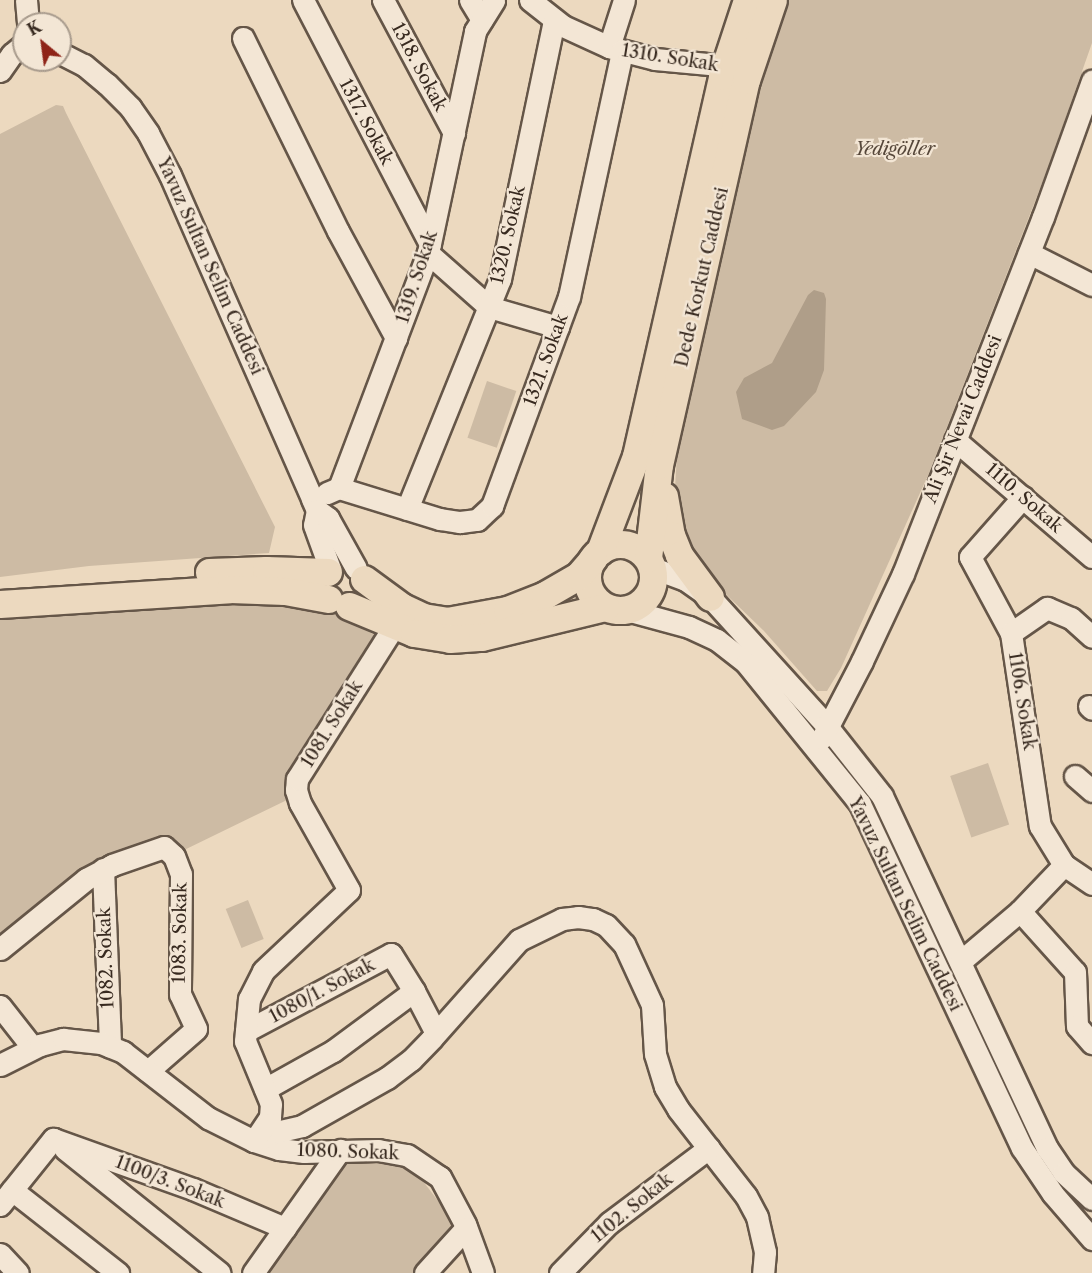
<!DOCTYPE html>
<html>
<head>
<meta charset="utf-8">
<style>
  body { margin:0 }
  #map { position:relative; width:1092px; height:1273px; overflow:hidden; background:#ecd9bf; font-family:"Libre Caslon Text",serif }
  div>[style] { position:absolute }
  .green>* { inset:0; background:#cdbba4; transform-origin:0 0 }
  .water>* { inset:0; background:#af9e89 }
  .roads { filter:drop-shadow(2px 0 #655648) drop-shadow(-2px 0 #655648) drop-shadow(0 2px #655648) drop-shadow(0 -2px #655648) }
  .minor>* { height:21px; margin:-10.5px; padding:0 10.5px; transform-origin:10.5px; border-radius:10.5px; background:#f3e6d5 }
  .major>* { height:27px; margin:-13.5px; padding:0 13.5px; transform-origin:13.5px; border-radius:13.5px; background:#ecd9bf }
  .major>.ring { margin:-13.5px; padding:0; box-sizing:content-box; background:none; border:27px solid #ecd9bf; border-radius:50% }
  span { translate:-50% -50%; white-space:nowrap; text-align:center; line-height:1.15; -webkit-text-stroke:4.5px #f3e6d5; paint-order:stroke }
  .street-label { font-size:18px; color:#382a20 }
  .park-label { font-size:18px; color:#56473a; font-style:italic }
  .north { position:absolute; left:12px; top:12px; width:60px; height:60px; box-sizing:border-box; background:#f3e6d5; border:2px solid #a89b8d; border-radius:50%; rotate:331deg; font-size:16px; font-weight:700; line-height:24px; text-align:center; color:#382a20 }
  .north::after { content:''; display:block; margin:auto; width:21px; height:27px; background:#8f2418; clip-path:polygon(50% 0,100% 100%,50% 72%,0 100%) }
</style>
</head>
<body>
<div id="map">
  <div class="green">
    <div style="clip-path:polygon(785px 0,1092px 0,1092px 43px,1048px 168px,929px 473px,841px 668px,827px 691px,817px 691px,764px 631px,708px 577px,686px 546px,674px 504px,678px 438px,755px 90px)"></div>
    <div style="clip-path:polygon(56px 105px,63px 106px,66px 113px,275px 527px,269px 553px,89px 566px,0 577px,0 134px)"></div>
    <div style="left:487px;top:381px;width:31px;height:60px;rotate:19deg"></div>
    <div style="clip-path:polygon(142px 600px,289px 603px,333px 612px,378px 637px,287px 800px,178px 853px,139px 856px,0 948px,0 618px)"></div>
    <div style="left:988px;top:763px;width:65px;height:40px;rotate:71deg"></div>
    <div style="left:248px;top:900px;width:42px;height:24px;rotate:68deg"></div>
    <div style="clip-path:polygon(391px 1157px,413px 1168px,448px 1214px,454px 1227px,417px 1273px,262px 1273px,336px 1168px,353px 1158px)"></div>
  </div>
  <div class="water">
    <div style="clip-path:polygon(814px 290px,824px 293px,826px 299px,824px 370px,816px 392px,784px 426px,772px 430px,742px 419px,736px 392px,744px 378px,772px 363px,808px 295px)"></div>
  </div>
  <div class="roads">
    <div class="minor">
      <div style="left:26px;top:0;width:24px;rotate:85deg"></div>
      <div style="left:303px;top:0;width:275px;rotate:62.5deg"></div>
      <div style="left:383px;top:0;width:151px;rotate:61.9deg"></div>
      <div style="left:470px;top:0;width:23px;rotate:59deg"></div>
      <div style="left:530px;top:0;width:42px;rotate:38.2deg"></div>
      <div style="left:563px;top:26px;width:51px;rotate:24.5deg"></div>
      <div style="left:609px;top:47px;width:48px;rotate:14.6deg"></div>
      <div style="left:655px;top:59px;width:84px;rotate:5.4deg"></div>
      <div style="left:243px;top:38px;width:215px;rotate:63.8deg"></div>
      <div style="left:338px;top:231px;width:122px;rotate:61.5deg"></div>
      <div style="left:609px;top:47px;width:49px;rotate:-72.3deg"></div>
      <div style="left:60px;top:53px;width:27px;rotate:27deg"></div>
      <div style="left:84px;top:65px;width:30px;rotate:40deg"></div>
      <div style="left:107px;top:84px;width:33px;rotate:45deg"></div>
      <div style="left:130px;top:107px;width:32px;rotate:55deg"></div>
      <div style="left:148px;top:133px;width:47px;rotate:62.4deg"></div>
      <div style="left:170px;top:175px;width:354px;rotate:66.3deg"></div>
      <div style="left:312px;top:499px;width:12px;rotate:66deg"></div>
      <div style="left:317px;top:510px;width:15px;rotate:101deg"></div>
      <div style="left:314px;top:525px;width:47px;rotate:70deg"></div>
      <div style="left:0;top:71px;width:21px;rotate:-55deg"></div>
      <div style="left:12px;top:54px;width:16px;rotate:-40deg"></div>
      <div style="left:428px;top:253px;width:81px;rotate:41.5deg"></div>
      <div style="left:489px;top:307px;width:72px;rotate:16.2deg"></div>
      <div style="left:1029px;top:253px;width:71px;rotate:26.9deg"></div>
      <div style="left:955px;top:440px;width:180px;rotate:40.5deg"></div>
      <div style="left:339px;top:488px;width:106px;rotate:17.1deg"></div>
      <div style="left:440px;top:519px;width:20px;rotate:9deg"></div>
      <div style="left:460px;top:522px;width:17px;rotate:-7deg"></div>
      <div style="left:477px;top:520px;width:21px;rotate:-43deg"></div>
      <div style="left:492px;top:506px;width:223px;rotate:-69.8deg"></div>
      <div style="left:569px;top:297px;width:252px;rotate:-77.8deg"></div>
      <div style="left:327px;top:493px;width:13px;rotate:-23deg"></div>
      <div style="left:339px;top:488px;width:251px;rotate:-69.3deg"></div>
      <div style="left:428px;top:253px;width:227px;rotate:-78deg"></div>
      <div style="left:475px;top:31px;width:36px;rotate:-58deg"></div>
      <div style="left:1023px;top:497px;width:80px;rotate:131.5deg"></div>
      <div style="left:970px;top:557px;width:86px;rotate:61.7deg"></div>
      <div style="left:1011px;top:633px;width:195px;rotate:81.5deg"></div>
      <div style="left:1040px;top:826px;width:46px;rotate:58.4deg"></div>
      <div style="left:1064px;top:865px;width:34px;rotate:34deg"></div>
      <div style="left:407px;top:509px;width:248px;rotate:-68deg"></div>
      <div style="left:500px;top:279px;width:265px;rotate:-78.2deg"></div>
      <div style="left:317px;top:510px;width:14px;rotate:36deg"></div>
      <div style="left:328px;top:518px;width:57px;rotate:60.8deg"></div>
      <div style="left:653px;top:568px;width:33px;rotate:20deg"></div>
      <div style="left:684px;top:579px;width:32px;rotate:35deg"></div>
      <div style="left:710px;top:597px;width:173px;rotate:47.8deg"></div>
      <div style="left:826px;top:725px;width:90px;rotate:51.7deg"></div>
      <div style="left:882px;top:796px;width:389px;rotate:64.9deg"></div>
      <div style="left:1047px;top:1148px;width:30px;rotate:56deg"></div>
      <div style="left:1064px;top:1173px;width:38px;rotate:43deg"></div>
      <div style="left:627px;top:610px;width:64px;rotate:15.3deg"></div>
      <div style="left:689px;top:627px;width:31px;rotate:25deg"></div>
      <div style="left:717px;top:640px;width:37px;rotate:38deg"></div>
      <div style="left:746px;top:663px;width:181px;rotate:51deg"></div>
      <div style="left:860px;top:804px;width:380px;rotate:64.8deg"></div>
      <div style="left:1022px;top:1148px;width:55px;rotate:56deg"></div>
      <div style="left:1053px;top:1194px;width:60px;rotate:49.1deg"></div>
      <div style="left:1011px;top:633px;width:44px;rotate:-34.8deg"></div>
      <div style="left:1047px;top:608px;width:26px;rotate:23deg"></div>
      <div style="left:1071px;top:618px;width:28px;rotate:42deg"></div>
      <div style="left:1089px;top:706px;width:4px;rotate:45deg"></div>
      <div style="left:822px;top:738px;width:87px;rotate:-62.5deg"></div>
      <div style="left:862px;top:661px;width:96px;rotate:-64.8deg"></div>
      <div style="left:903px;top:574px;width:383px;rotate:-68.6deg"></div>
      <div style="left:1043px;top:217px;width:145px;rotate:-70.2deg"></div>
      <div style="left:1075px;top:776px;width:23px;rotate:41deg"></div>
      <div style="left:103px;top:869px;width:178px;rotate:87.7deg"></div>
      <div style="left:1020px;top:911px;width:82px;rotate:48deg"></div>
      <div style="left:1075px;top:972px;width:54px;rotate:87.9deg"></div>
      <div style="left:1077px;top:1026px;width:23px;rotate:49deg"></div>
      <div style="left:0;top:949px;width:111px;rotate:-39.1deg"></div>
      <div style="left:86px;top:879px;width:30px;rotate:-28deg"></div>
      <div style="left:112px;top:865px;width:55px;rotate:-19.1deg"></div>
      <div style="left:164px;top:847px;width:13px;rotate:42deg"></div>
      <div style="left:174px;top:856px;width:19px;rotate:69deg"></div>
      <div style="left:181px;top:874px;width:120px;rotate:90.5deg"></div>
      <div style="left:180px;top:994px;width:38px;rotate:65deg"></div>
      <div style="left:196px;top:1029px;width:64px;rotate:138.8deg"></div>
      <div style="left:961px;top:961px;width:77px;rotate:-40.3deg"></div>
      <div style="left:1020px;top:911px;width:64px;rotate:-46.3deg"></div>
      <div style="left:0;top:1006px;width:53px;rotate:51.8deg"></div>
      <div style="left:246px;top:1031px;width:164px;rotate:-28deg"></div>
      <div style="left:391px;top:954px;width:44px;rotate:58.1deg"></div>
      <div style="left:0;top:1065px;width:45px;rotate:-26.6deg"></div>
      <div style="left:40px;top:1045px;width:24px;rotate:-15deg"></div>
      <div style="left:63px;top:1039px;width:38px;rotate:6deg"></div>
      <div style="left:101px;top:1043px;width:24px;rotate:22deg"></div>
      <div style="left:123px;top:1052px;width:108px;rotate:37.8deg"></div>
      <div style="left:208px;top:1118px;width:51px;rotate:26.6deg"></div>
      <div style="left:254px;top:1141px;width:26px;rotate:18deg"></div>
      <div style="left:279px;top:1149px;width:25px;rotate:7deg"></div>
      <div style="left:304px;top:1152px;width:74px;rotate:-1.5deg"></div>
      <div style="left:378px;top:1150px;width:29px;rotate:10deg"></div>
      <div style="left:407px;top:1155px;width:40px;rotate:34deg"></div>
      <div style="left:440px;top:1177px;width:53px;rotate:62deg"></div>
      <div style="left:465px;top:1224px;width:52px;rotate:69.8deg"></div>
      <div style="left:265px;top:1089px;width:78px;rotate:-29.2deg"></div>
      <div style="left:333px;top:1051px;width:101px;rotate:-36.5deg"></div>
      <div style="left:414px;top:991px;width:47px;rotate:62.4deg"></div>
      <div style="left:53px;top:1139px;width:149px;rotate:19.7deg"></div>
      <div style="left:193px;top:1189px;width:100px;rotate:23deg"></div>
      <div style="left:254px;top:1141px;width:24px;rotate:-22deg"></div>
      <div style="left:276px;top:1132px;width:27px;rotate:-13deg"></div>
      <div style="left:302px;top:1126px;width:98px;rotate:-29.5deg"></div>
      <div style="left:387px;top:1078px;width:30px;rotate:-37deg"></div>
      <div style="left:411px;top:1060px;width:30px;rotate:-46deg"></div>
      <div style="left:432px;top:1038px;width:131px;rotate:-48.4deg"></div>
      <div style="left:519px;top:940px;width:48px;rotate:-26deg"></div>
      <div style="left:562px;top:919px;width:16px;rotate:-7deg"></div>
      <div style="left:578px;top:917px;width:15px;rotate:8deg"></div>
      <div style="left:593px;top:919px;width:14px;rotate:25deg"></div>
      <div style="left:606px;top:925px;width:26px;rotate:47deg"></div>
      <div style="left:624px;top:944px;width:67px;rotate:65.3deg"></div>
      <div style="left:652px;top:1005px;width:49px;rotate:86.5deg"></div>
      <div style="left:655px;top:1054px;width:34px;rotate:73deg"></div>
      <div style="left:665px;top:1087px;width:26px;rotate:59deg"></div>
      <div style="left:678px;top:1109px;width:110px;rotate:52deg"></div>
      <div style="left:746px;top:1196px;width:24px;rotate:62deg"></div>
      <div style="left:757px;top:1217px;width:36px;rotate:77deg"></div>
      <div style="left:765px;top:1252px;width:21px;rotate:95deg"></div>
      <div style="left:254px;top:1141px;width:29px;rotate:-56deg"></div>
      <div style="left:270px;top:1117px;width:13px;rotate:-86deg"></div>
      <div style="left:271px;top:1104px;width:68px;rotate:-112.4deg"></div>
      <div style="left:245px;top:1041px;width:42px;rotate:-84.6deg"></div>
      <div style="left:249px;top:999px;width:31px;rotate:-63deg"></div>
      <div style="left:263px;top:971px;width:118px;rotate:-43.3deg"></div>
      <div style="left:349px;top:890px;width:100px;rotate:-119.4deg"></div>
      <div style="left:300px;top:803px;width:14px;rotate:-107deg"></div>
      <div style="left:296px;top:790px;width:11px;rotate:-85deg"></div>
      <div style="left:297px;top:779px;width:181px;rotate:-57.6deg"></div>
      <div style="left:65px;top:1149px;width:198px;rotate:38.7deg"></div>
      <div style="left:12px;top:1190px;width:135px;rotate:38.1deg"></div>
      <div style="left:0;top:1205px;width:85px;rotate:-51.2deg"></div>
      <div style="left:0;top:1254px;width:26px;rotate:47deg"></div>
      <div style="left:253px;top:1273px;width:151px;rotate:-54.7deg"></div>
      <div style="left:425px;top:1273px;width:61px;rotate:-47.7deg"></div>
      <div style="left:560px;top:1273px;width:70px;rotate:-45.6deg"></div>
      <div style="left:609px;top:1223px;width:125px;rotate:-36.9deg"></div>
    </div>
    <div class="major">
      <div style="left:664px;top:496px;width:40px;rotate:80deg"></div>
      <div style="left:671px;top:535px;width:22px;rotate:68deg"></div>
      <div style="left:679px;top:555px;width:52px;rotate:53.6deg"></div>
      <div class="ring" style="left:587px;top:544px;width:39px;height:39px"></div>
      <div style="left:600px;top:551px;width:102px;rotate:-69.2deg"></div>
      <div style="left:636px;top:456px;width:390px;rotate:-77.2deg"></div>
      <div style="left:722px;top:76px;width:80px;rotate:-71.8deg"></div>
      <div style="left:648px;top:558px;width:94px;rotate:-83.3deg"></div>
      <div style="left:659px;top:465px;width:395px;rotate:-77.3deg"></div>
      <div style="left:746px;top:80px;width:84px;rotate:-71.4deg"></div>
      <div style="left:209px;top:572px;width:57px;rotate:-2deg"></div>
      <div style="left:266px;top:570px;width:62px;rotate:1.8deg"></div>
      <div style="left:364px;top:579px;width:47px;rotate:36.4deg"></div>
      <div style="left:402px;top:607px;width:23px;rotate:25deg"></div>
      <div style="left:423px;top:617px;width:24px;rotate:9deg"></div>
      <div style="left:447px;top:621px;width:61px;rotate:-10.4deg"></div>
      <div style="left:507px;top:610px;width:41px;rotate:-21.5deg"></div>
      <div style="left:545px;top:595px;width:38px;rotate:-30deg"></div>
      <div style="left:578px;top:576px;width:23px;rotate:-49deg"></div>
      <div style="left:0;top:604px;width:230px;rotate:-3.7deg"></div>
      <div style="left:230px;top:589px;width:55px;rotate:2.1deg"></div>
      <div style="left:285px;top:591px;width:44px;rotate:10.5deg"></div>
      <div style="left:349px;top:606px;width:70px;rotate:22.6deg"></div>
      <div style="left:414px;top:633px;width:36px;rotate:9deg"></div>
      <div style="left:450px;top:639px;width:32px;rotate:-4deg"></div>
      <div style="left:482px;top:637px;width:127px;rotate:-13.7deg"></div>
    </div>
  </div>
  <div class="street-label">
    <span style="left:670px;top:58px;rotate:9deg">1310. Sokak</span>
    <span style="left:419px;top:67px;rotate:62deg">1318. Sokak</span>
    <span style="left:366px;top:122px;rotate:62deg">1317. Sokak</span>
    <span style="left:508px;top:235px;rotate:-77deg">1320. Sokak</span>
    <span style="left:210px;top:266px;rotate:66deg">Yavuz Sultan Selim Caddesi</span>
    <span style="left:417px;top:277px;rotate:-72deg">1319. Sokak</span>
    <span style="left:702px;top:277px;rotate:-77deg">Dede Korkut Caddesi</span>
    <span style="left:546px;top:360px;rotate:-70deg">1321. Sokak</span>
    <span style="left:963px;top:419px;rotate:-68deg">Ali Şir Nevai Caddesi</span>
    <span style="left:1024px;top:498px;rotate:41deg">1110. Sokak</span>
    <span style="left:1022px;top:701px;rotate:81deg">1106. Sokak</span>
    <span style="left:332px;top:724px;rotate:-58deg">1081. Sokak</span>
    <span style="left:905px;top:904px;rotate:64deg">Yavuz Sultan Selim Caddesi</span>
    <span style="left:180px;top:933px;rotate:-89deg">1083. Sokak</span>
    <span style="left:106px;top:958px;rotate:-92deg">1082. Sokak</span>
    <span style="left:322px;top:991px;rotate:-28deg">1080/1. Sokak</span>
    <span style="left:348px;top:1152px;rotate:2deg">1080. Sokak</span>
    <span style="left:170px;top:1182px;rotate:21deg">1100/3. Sokak</span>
    <span style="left:632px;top:1208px;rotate:-39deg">1102. Sokak</span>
  </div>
  <div class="park-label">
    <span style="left:895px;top:149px">Yedigöller</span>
  </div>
  <div class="north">K</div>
</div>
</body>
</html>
